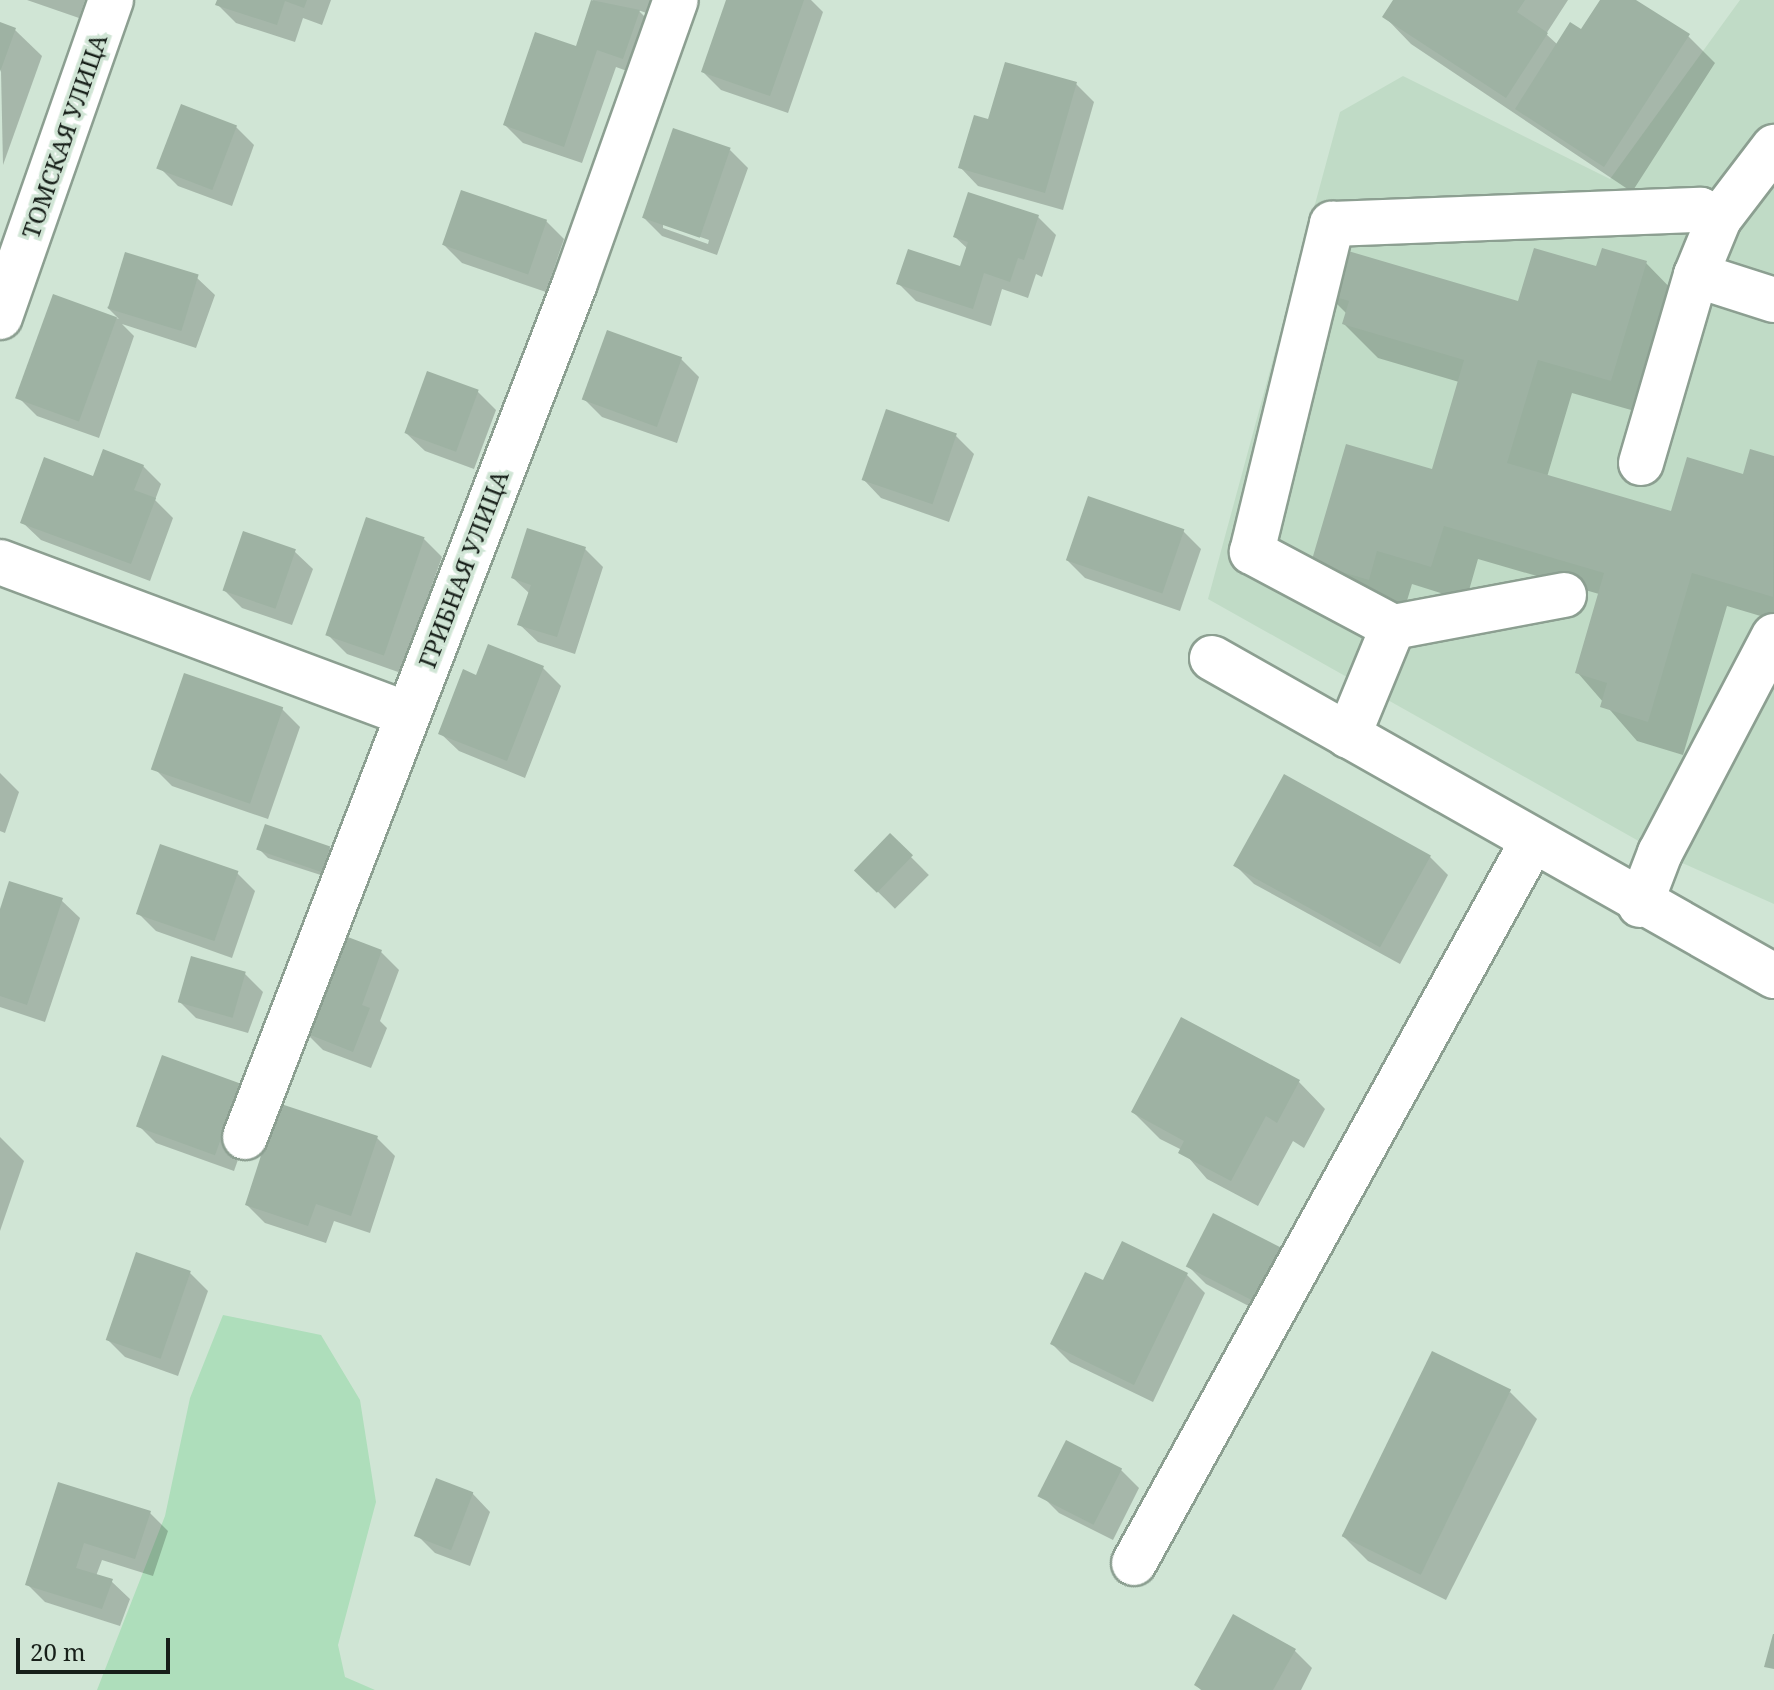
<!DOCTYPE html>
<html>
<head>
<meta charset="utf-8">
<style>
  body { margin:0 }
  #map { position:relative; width:1774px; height:1690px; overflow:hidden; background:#d0e5d5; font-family:"Noto Serif",serif }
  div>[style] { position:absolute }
  .built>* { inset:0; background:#c0dbc6 }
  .green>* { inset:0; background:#aedebb }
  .shadow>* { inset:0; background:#0003; transform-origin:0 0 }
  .building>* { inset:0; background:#9eb2a3; transform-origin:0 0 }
  .roads { filter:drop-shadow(2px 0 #8c9f91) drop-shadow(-2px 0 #8c9f91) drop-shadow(0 2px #8c9f91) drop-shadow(0 -2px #8c9f91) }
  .minor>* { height:44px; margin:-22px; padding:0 22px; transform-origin:22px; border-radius:22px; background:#fff }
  span { translate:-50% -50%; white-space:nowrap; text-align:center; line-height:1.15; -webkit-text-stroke:7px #d0e5d5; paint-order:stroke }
  .street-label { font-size:24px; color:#171f19 }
  .scale { position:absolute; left:16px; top:1638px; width:154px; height:36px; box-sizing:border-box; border:4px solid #171f19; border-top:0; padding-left:10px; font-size:24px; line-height:28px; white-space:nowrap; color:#171f19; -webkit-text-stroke:6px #d0e5d5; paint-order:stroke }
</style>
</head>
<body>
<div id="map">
  <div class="built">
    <div style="clip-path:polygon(1740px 0,1774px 0,1774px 904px,1660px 853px,1208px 599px,1340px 112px,1403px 76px,1610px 179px)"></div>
  </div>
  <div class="green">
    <div style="clip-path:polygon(223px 1315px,321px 1335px,360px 1400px,376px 1502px,338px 1645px,345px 1677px,375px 1690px,97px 1690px,165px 1516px,190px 1398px)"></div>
  </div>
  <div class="shadow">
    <div style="clip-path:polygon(27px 0,85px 0,79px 18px)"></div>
    <div style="clip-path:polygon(219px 0,331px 0,322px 25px,303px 18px,295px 42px,236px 23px,218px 5px)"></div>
    <div style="clip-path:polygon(593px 0,657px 0,652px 15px,638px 10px,657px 29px,641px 76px,616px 67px,582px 163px,523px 143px,505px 125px,577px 48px)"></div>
    <div style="clip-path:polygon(728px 0,811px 0,823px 12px,788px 113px,721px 90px,703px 72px)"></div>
    <div style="clip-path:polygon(1396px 0,1568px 0,1546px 34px,1558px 45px,1582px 32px,1602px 0,1632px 0,1688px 36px,1715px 63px,1632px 192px,1411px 44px,1385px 17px)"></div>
    <div style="clip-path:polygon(0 24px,15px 30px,42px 56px,3px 165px)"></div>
    <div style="clip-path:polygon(1076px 84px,1094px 102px,1063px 210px,978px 186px,960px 167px)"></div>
    <div style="clip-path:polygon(236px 127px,254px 145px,232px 206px,178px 186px,160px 168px)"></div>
    <div style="clip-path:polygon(evenodd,730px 150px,748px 168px,717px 255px,662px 236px,644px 218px,730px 150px,663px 224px,709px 240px,708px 244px,663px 228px,663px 224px)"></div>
    <div style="clip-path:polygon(1038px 217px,1056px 235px,1042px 277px,1036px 274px,1028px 298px,1002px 289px,991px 326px,916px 301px,898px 283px,962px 268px,968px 249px,955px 237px)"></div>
    <div style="clip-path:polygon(546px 221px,564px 239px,546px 292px,462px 263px,444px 245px)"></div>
    <div style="clip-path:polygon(1646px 263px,1680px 298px,1645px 414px,1572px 393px,1547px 477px,1672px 514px,1744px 476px,1752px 451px,1774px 458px,1774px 620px,1727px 606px,1683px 755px,1637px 741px,1577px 672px,1599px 594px,1478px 559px,1466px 601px,1412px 584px,1403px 614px,1313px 563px,1433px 472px,1459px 382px,1378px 358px,1344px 324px,1347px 314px,1327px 294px,1520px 303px,1598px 269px)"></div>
    <div style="clip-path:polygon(196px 277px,215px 295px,196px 348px,122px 324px,134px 336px,99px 438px,37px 416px,19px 398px,54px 297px,119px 319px,107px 307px)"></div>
    <div style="clip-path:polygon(681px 359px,699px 377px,677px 443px,602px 417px,584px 399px)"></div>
    <div style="clip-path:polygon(428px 374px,478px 392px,496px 410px,474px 469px,425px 451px,406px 433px)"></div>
    <div style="clip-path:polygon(956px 436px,974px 454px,949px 522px,881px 498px,863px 479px)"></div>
    <div style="clip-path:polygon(143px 466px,161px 484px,155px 500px,173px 518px,150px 581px,41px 540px,22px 522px,94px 478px)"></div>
    <div style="clip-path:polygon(1183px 531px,1201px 549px,1180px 611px,1085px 578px,1067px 560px)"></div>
    <div style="clip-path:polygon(424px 539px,442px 557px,401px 673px,347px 654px,329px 636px)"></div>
    <div style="clip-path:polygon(585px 549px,603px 567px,575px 654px,538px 642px,519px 624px,530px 594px,513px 578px)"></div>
    <div style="clip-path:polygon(294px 551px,313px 569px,292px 625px,242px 608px,224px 590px)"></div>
    <div style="clip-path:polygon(489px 647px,543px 668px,561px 686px,525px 778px,459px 751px,440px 733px,477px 678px)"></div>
    <div style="clip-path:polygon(282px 709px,300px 727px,268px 819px,172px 786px,154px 768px)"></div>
    <div style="clip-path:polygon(0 773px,19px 792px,5px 833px,0 831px)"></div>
    <div style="clip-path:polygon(1285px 777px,1430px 857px,1448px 875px,1400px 964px,1254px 884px,1236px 866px)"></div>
    <div style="left:890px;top:836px;width:55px;height:48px;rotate:45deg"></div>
    <div style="clip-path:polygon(329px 848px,337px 856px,330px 878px,268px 858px,259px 849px)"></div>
    <div style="clip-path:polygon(237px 873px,255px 891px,232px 958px,156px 931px,138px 913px)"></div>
    <div style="clip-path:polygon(61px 900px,80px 918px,45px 1022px,0 1007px,0 915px)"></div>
    <div style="clip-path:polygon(341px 937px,381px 952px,399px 970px,380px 1021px,387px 1028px,371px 1068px,323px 1050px,305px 1032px)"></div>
    <div style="clip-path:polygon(245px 974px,263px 992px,248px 1033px,196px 1018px,178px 1000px)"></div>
    <div style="clip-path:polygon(1299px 1082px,1325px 1109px,1304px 1148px,1293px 1141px,1258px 1206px,1207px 1179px,1182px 1150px,1160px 1139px,1133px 1112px)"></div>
    <div style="clip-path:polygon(240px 1085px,258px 1103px,234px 1171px,156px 1143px,138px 1125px)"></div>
    <div style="clip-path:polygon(0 1137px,24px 1161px,0 1231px)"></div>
    <div style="clip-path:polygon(377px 1138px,395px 1156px,370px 1233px,334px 1221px,326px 1243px,265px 1223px,247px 1205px)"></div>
    <div style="clip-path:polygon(1280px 1249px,1298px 1267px,1272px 1318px,1206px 1284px,1188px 1266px)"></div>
    <div style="clip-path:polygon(190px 1273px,208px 1291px,178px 1376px,125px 1357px,107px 1339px)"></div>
    <div style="clip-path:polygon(1187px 1275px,1205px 1293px,1153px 1402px,1070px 1362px,1052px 1344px,1104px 1283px)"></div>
    <div style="clip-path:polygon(1510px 1392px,1537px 1419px,1446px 1600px,1368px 1561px,1342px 1535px)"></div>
    <div style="clip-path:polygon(1121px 1470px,1139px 1488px,1113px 1540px,1059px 1513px,1041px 1495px)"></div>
    <div style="clip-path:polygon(59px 1484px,150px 1513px,168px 1531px,153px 1576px,102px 1560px,96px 1576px,111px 1581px,130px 1599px,120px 1626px,45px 1602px,27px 1584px)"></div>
    <div style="clip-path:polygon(472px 1493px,490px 1512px,470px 1566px,435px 1553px,417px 1535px)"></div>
    <div style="clip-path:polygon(1294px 1650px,1312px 1668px,1301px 1690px,1201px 1690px,1196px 1685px)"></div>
  </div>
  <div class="building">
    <div style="clip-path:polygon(217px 0,307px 0,304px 8px,285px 1px,277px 25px,215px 5px)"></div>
    <div style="clip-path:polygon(591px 0,640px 10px,623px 59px,597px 50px,564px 147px,503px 125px,535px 32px,576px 46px)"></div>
    <div style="clip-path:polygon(726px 0,804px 0,770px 96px,701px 72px)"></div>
    <div style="clip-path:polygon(1393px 0,1525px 0,1517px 12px,1548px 33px,1506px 98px,1382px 17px)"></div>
    <div style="clip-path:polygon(1600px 0,1636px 0,1690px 34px,1604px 167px,1515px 109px,1570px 22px,1581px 29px)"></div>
    <div style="clip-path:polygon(0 22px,16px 28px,0 72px)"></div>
    <div style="clip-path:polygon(1005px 62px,1077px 82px,1045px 193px,958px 168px,974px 115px,988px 119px)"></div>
    <div style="left:181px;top:104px;width:60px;height:69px;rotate:21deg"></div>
    <div style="left:673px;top:128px;width:61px;height:95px;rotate:19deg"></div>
    <div style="left:461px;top:190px;width:91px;height:58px;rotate:19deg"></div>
    <div style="clip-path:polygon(968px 192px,1039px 215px,1024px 260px,1018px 258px,1010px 282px,984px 273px,973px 309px,896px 284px,908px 249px,960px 266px,968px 242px,953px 237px)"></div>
    <div style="clip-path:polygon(1338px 248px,1518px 301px,1534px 248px,1596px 266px,1602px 248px,1647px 261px,1611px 381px,1538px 360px,1507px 463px,1671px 511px,1687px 457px,1743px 474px,1750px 449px,1774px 456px,1773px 597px,1692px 573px,1648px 722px,1600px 707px,1607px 683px,1575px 673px,1604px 573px,1444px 526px,1431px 567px,1377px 551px,1369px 580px,1311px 563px,1346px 444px,1432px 469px,1464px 360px,1342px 324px,1349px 301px,1325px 294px)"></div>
    <div style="left:125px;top:252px;width:77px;height:59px;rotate:17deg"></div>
    <div style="left:53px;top:294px;width:68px;height:111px;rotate:20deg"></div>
    <div style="left:607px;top:330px;width:80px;height:74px;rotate:20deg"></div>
    <div style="left:427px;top:371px;width:55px;height:66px;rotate:20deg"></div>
    <div style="left:886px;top:409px;width:75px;height:75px;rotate:19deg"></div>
    <div style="clip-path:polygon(103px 449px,144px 465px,134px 490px,156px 498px,131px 564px,20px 523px,44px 457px,93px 476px)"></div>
    <div style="left:1088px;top:496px;width:102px;height:68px;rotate:19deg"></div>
    <div style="left:366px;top:517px;width:62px;height:125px;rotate:19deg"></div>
    <div style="clip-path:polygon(527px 528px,586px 547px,557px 637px,517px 625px,531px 585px,511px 578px)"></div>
    <div style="left:243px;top:531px;width:56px;height:63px;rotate:19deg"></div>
    <div style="clip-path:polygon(488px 644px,544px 666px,507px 761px,438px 734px,463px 669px,476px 675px)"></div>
    <div style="left:184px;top:673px;width:105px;height:102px;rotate:19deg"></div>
    <div style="left:1284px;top:774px;width:168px;height:105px;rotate:29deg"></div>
    <div style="left:265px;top:824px;width:69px;height:27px;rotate:19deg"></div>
    <div style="left:890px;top:833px;width:32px;height:52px;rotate:44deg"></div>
    <div style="left:160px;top:844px;width:83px;height:74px;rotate:19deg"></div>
    <div style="clip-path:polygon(9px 881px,63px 898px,27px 1005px,0 996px,0 909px)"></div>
    <div style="clip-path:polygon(340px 934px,382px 950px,362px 1005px,370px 1008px,353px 1052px,303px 1032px)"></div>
    <div style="left:191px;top:956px;width:57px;height:48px;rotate:16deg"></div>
    <div style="clip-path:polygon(1181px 1017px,1300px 1080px,1277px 1123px,1266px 1116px,1231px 1181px,1178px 1153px,1184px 1141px,1131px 1112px)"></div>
    <div style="left:162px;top:1055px;width:84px;height:76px;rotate:20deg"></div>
    <div style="clip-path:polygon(278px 1103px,378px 1136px,351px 1216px,316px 1204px,308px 1226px,245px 1205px)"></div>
    <div style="left:1213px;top:1213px;width:76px;height:60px;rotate:27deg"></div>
    <div style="clip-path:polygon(1122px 1241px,1188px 1273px,1134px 1385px,1050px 1344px,1085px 1272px,1103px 1280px)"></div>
    <div style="left:136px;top:1252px;width:58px;height:93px;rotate:19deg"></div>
    <div style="left:1432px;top:1351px;width:88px;height:206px;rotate:26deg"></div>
    <div style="left:1066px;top:1440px;width:63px;height:63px;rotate:27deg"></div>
    <div style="left:436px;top:1478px;width:40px;height:62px;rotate:21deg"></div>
    <div style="clip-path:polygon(58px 1482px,151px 1511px,135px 1559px,84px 1543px,76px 1568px,113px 1579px,102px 1609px,25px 1585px)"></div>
    <div style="clip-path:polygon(1233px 1614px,1296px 1649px,1273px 1690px,1202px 1690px,1194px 1685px)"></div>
    <div style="clip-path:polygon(1773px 1634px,1774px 1634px,1774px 1669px,1764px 1667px)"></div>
  </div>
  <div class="roads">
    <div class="minor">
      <div style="left:1696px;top:275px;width:82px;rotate:17.8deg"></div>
      <div style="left:0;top:317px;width:336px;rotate:-70.7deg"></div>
      <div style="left:1641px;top:463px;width:196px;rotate:-73.7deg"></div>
      <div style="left:1696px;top:275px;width:61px;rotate:-67.7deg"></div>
      <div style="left:1719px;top:219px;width:91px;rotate:-52.6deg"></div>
      <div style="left:0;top:562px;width:434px;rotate:20.5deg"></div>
      <div style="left:1564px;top:595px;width:174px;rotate:169.4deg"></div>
      <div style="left:1393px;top:627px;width:160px;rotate:-152deg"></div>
      <div style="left:1252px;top:552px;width:338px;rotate:-76.3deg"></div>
      <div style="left:1332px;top:224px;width:369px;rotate:-2.2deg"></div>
      <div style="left:1701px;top:210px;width:20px;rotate:27deg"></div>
      <div style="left:1212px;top:658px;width:646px;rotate:29.5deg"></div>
      <div style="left:1348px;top:736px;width:118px;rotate:-67.6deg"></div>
      <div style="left:1640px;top:905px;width:56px;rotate:-69deg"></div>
      <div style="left:1660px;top:853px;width:245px;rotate:-62.3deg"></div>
      <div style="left:245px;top:1137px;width:916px;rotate:-68.87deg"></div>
      <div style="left:575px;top:283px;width:300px;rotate:-70.4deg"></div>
      <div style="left:1134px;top:1563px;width:824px;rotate:-61.1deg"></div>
    </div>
  </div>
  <div class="street-label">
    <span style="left:64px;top:136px;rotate:-71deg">ТОМСКАЯ УЛИЦА</span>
    <span style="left:463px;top:569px;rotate:-69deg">ГРИБНАЯ УЛИЦА</span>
  </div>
  <div class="scale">20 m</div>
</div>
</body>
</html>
